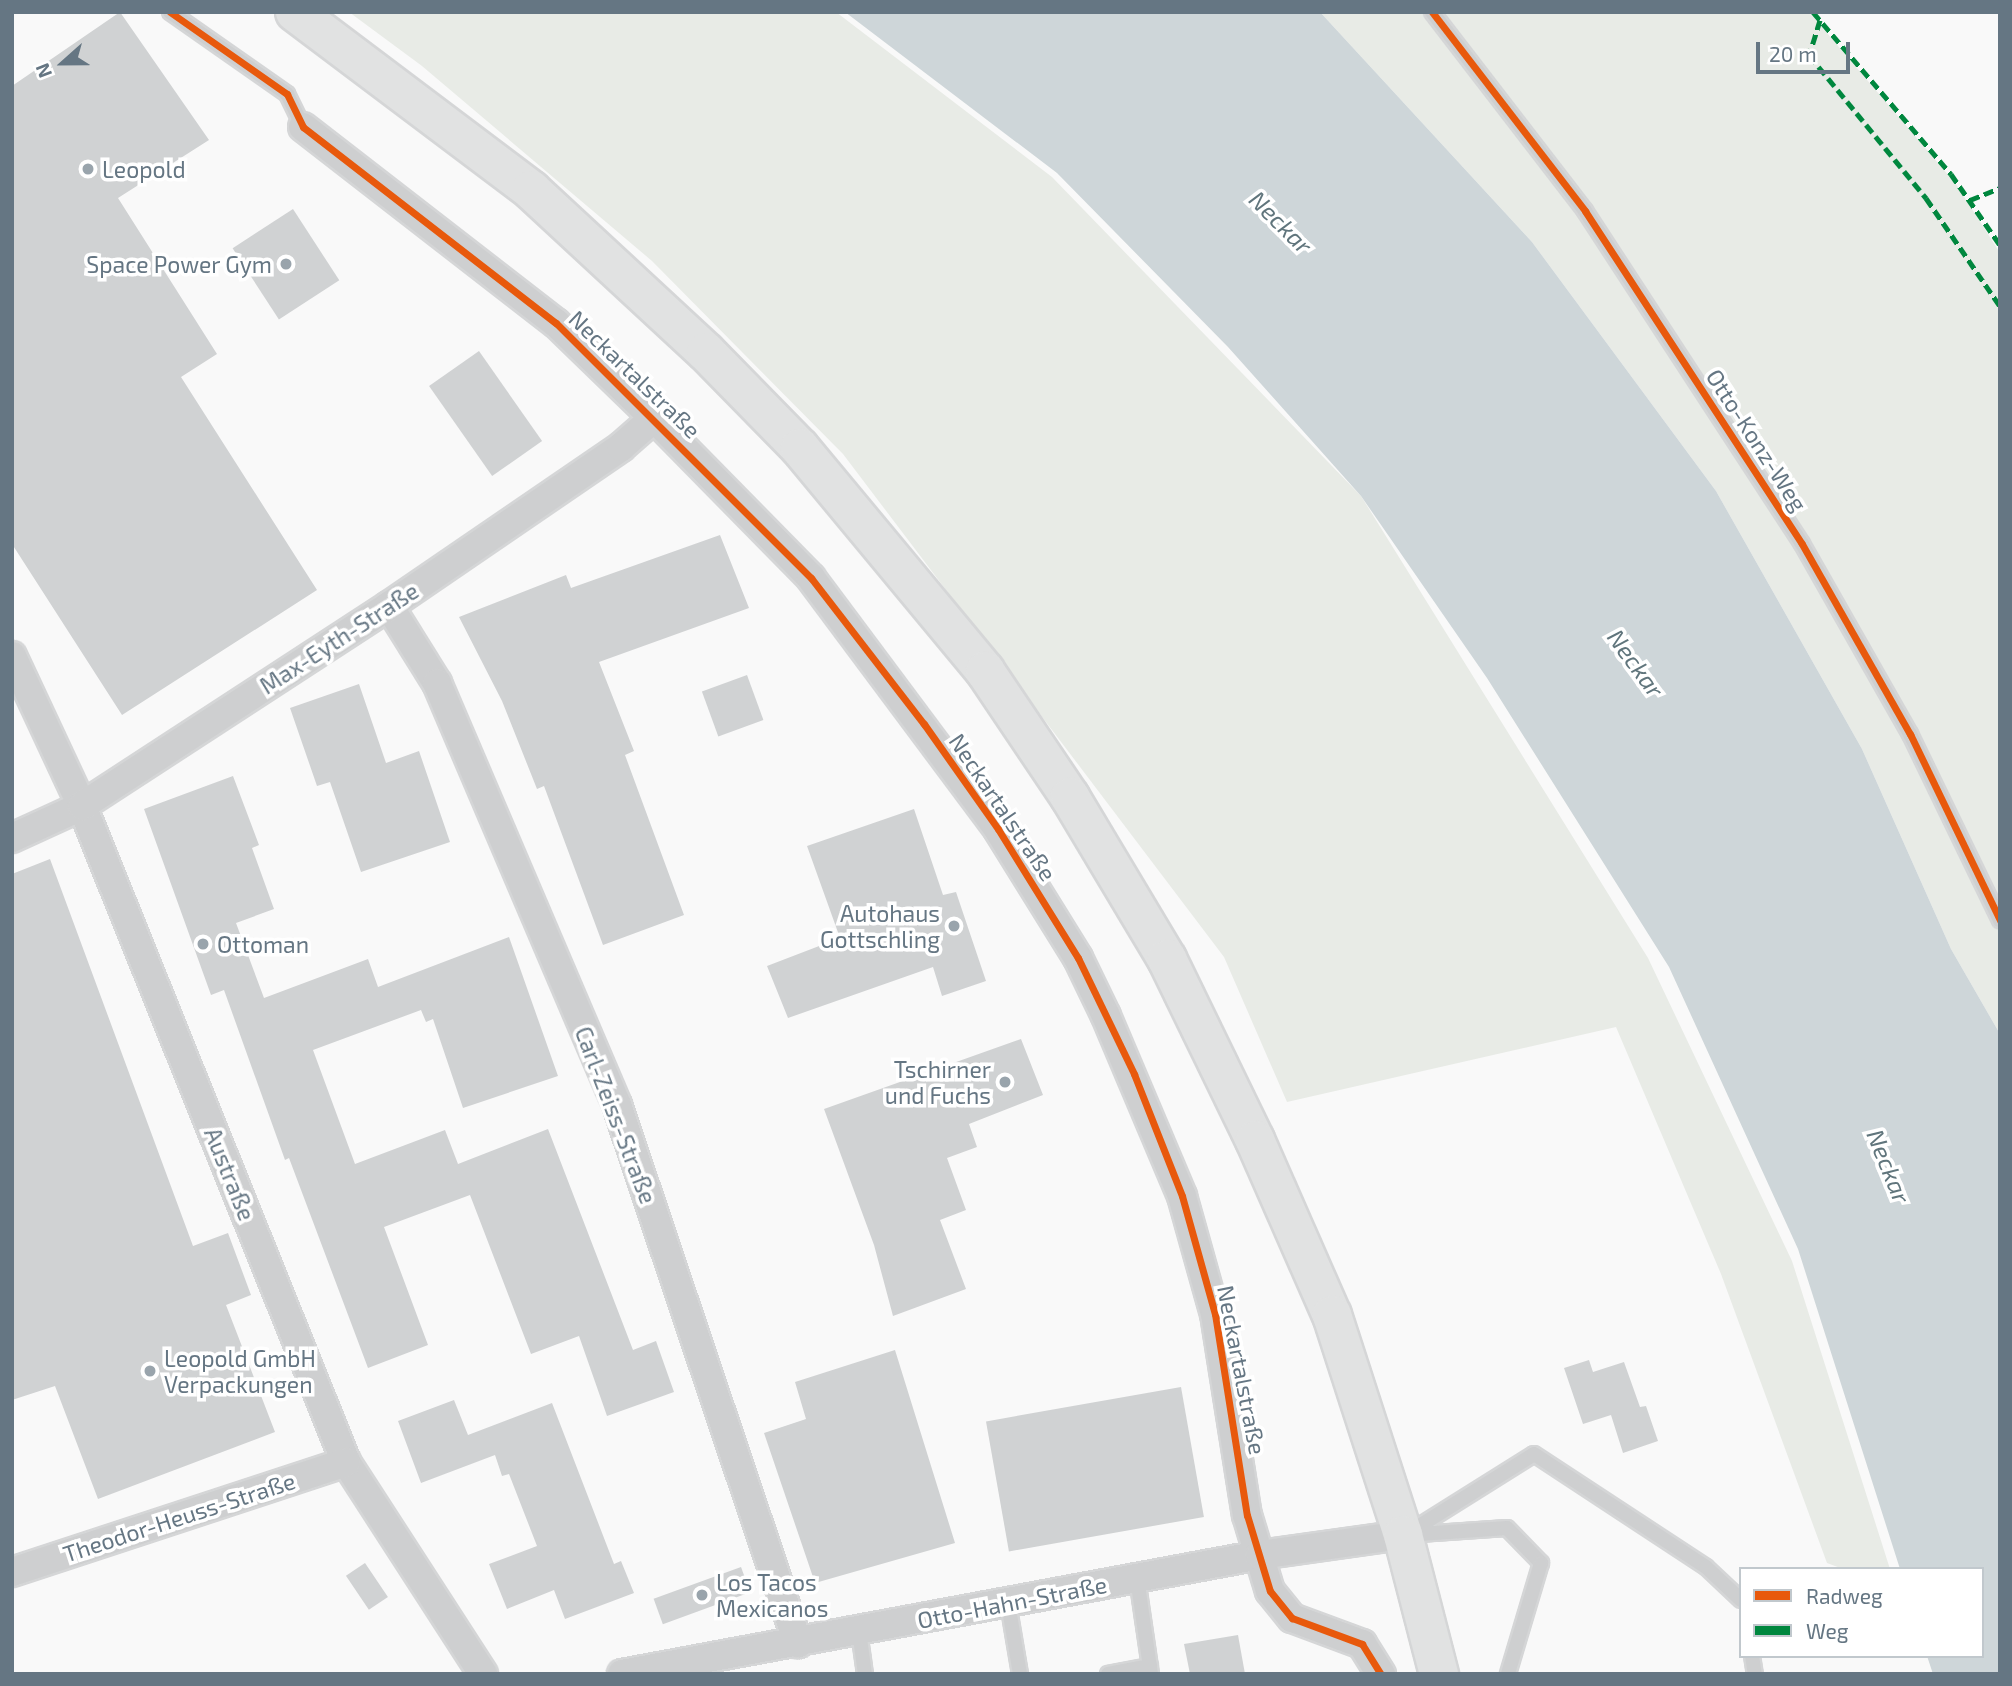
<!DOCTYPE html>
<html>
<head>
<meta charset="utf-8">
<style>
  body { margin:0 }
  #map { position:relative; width:2012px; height:1686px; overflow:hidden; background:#f9f9f9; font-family:"Exo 2",sans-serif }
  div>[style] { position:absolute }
  .green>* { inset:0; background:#e8ebe6 }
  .water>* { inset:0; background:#ced6d9 }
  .building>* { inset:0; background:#d0d2d3; transform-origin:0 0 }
  .roads { filter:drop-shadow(2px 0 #d5d6d7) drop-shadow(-2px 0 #d5d6d7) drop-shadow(0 2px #d5d6d7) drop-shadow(0 -2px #d5d6d7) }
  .service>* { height:14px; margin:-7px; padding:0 7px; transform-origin:7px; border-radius:7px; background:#cecfd0 }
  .minor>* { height:28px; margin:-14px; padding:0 14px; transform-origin:14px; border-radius:14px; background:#cecfd0 }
  .secondary>* { height:38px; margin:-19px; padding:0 19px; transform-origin:19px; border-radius:19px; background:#e1e2e2 }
  .quiet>* { height:5px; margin-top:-2.5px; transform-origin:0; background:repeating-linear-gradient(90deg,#00873e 0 10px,transparent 0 15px) }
  .cycleway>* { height:7px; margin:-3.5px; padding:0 3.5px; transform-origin:3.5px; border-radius:3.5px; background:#e8590c }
  .dots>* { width:19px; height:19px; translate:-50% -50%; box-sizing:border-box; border:4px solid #fff; border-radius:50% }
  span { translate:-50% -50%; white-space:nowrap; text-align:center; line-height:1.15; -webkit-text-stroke:7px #fff; paint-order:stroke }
  .poi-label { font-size:23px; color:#657683 }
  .left { translate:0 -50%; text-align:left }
  .right { translate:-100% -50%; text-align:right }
  .street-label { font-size:23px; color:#657683 }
  .water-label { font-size:24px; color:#60757c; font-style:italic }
  .frame { position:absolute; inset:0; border:14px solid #657683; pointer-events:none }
  .legend { position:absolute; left:1739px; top:1567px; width:245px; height:91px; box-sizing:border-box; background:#fff; border:2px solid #c1c8cd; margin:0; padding:9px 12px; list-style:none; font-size:21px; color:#657683 }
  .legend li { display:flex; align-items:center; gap:14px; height:35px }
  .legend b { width:35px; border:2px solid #c1c8cd }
  .north { position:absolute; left:28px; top:28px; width:70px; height:70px; -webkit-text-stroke:5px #fff; paint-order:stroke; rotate:249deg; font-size:19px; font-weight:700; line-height:28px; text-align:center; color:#657683 }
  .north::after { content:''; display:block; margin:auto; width:24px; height:32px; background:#657683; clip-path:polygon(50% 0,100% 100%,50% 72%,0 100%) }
  .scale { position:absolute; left:1756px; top:42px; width:94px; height:32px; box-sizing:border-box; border:4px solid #657683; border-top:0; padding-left:9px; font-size:21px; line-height:24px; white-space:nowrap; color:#657683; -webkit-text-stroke:5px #fff; paint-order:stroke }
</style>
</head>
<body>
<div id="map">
  <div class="green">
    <div style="clip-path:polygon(349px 12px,836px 12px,1052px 177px,1361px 496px,1648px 958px,1792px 1261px,1890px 1569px,1843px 1569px,1827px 1563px,1721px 1274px,1616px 1027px,1287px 1102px,1224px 957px,843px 454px,652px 261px,422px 66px)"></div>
    <div style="clip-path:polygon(1320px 12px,1809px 12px,1956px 184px,2000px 253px,2000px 1034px,1951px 949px,1862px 749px,1716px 491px,1532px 242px)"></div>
  </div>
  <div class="water">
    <div style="clip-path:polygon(845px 12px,1320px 12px,1532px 242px,1716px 491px,1862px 749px,1951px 949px,2000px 1034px,2000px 1674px,1933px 1674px,1927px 1656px,1982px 1656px,1982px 1569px,1900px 1569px,1798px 1249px,1669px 967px,1487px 678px,1361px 496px,1228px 347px,1057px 173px)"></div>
  </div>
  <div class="building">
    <div style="clip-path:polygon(120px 12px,209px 140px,118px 198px,217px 354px,181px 377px,317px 590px,122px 715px,12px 544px,12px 86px)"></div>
    <div style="left:293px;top:209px;width:85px;height:72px;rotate:57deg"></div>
    <div style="left:479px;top:351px;width:110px;height:61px;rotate:55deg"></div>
    <div style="clip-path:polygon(720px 535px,749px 608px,599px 662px,634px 751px,625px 755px,684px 915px,603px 945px,544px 786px,537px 789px,502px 701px,459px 617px,566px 575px,571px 588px)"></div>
    <div style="left:747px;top:675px;width:48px;height:48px;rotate:70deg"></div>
    <div style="clip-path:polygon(359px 684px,386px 763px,419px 751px,450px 842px,361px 872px,330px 782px,317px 786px,290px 708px)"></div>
    <div style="clip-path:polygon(233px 776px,259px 845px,252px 848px,274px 909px,236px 923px,264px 998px,368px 959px,378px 987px,509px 937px,558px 1076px,463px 1108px,433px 1019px,426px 1022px,421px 1010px,313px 1050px,355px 1164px,445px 1130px,458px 1164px,548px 1129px,633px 1350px,656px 1341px,674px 1392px,607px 1416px,579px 1336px,531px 1354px,470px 1195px,384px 1227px,428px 1345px,368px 1368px,289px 1158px,285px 1160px,224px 990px,211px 995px,144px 809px)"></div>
    <div style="clip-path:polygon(914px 809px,943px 895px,956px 892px,986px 981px,942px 996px,933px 967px,788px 1018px,767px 966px,840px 938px,807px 846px)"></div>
    <div style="clip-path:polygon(50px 859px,193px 1246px,228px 1233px,251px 1295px,226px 1305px,275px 1432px,98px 1499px,55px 1386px,12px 1400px,12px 874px)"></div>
    <div style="clip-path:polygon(1021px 1039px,1043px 1095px,969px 1124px,977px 1147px,947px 1158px,966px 1210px,940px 1220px,966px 1289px,893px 1316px,874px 1245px,824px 1109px)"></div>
    <div style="clip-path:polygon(895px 1350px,955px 1543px,815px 1583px,764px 1433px,806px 1419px,795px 1382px)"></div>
    <div style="clip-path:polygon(1589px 1360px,1593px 1372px,1624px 1362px,1640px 1407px,1646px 1406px,1658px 1441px,1623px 1453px,1611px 1415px,1583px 1424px,1564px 1368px)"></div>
    <div style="left:1181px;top:1387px;width:132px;height:198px;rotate:80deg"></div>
    <div style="clip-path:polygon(454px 1400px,468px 1435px,552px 1403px,614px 1564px,621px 1561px,634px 1593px,565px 1619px,554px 1590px,507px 1609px,489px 1564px,537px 1546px,509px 1474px,502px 1476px,495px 1455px,421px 1483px,398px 1421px)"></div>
    <div style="left:365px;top:1563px;width:41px;height:23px;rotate:56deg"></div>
    <div style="left:741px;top:1567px;width:27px;height:93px;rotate:70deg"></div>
    <div style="clip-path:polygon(1238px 1635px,1245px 1674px,1190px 1674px,1184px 1644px)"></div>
  </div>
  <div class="roads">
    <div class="service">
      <div style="left:170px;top:12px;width:143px;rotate:35deg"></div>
      <div style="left:287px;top:94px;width:37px;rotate:64deg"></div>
      <div style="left:1432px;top:12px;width:251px;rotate:52.4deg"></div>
      <div style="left:1585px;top:211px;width:397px;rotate:56.9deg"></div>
      <div style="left:1802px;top:544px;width:219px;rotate:60.4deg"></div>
      <div style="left:1910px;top:734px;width:207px;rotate:64.2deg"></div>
      <div style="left:1405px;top:1535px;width:152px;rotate:-32.1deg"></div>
      <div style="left:1534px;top:1454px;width:206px;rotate:33.3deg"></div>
      <div style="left:1706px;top:1567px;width:48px;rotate:43.3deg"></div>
      <div style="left:1405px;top:1535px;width:102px;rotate:-3.9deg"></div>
      <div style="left:1507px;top:1528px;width:49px;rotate:45.8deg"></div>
      <div style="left:1541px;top:1563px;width:116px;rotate:106.6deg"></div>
      <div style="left:1137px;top:1578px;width:97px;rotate:81.7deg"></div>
      <div style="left:1008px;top:1603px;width:72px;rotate:80.4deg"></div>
      <div style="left:859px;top:1631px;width:43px;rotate:82.1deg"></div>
      <div style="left:1752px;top:1656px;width:18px;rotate:81deg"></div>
      <div style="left:1108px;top:1674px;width:43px;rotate:-10.8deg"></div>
    </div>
    <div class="minor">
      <div style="left:303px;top:127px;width:320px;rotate:37.8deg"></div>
      <div style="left:556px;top:323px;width:136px;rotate:44.1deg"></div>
      <div style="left:654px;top:418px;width:224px;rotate:45.5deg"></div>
      <div style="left:811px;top:578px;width:313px;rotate:53.3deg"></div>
      <div style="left:998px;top:829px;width:152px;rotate:58.2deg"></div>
      <div style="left:1078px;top:958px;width:64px;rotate:64.2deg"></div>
      <div style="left:1106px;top:1016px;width:195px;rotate:67.1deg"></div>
      <div style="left:1182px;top:1196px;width:123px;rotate:74.4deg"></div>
      <div style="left:1215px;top:1314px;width:204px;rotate:81deg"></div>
      <div style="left:1247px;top:1515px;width:79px;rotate:73.2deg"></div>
      <div style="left:1270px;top:1591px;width:35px;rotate:51deg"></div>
      <div style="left:1292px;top:1618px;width:75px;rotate:20.4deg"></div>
      <div style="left:1362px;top:1644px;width:36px;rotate:58deg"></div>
      <div style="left:389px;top:606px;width:91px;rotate:58.1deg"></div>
      <div style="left:437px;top:683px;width:459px;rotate:66.9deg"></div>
      <div style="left:617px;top:1105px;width:568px;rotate:71.41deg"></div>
      <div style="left:12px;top:656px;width:166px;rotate:65deg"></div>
      <div style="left:82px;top:806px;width:707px;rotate:68.08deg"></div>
      <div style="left:346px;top:1462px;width:252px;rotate:57.1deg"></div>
      <div style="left:12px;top:838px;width:77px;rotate:-24.6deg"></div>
      <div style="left:82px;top:806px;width:366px;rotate:-33.1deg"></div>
      <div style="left:389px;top:606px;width:281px;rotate:-34.4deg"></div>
      <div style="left:621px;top:447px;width:44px;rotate:-41.3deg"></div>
      <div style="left:12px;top:1572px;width:352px;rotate:-18.2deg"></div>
      <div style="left:622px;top:1674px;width:649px;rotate:-10.57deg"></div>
      <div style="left:1260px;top:1555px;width:144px;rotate:-8deg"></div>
    </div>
    <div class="secondary">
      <div style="left:295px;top:12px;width:296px;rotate:37deg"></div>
      <div style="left:531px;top:190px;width:238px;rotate:42.8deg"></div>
      <div style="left:706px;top:352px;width:134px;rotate:45.6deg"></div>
      <div style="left:800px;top:448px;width:290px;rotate:50.3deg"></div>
      <div style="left:985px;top:671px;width:152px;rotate:56deg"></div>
      <div style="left:1070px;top:797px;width:189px;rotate:59.1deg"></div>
      <div style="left:1167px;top:959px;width:201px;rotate:64.1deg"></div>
      <div style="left:1255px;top:1140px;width:191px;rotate:66.3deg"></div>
      <div style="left:1332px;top:1315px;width:231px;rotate:72.1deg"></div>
      <div style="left:1403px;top:1535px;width:144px;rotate:75.5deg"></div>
    </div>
  </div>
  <div class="quiet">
    <div style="left:1813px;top:12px;width:213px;rotate:49.6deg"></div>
    <div style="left:1951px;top:174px;width:86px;rotate:55.4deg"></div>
    <div style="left:1820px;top:20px;width:37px;rotate:107deg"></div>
    <div style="left:1809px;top:55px;width:185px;rotate:50.7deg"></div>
    <div style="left:1926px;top:198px;width:131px;rotate:55.6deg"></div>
    <div style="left:1970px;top:200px;width:32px;rotate:-22deg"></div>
  </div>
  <div class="cycleway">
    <div style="left:170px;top:12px;width:143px;rotate:35deg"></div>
    <div style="left:287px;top:94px;width:37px;rotate:64deg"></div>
    <div style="left:303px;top:127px;width:320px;rotate:37.8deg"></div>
    <div style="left:556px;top:323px;width:361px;rotate:45deg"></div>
    <div style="left:811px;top:578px;width:185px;rotate:52.3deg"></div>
    <div style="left:924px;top:724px;width:128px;rotate:54.8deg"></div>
    <div style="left:998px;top:829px;width:152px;rotate:58.2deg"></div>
    <div style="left:1078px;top:958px;width:129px;rotate:64.2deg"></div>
    <div style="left:1134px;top:1074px;width:131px;rotate:68.5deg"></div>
    <div style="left:1182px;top:1196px;width:123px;rotate:74.4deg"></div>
    <div style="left:1215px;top:1314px;width:204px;rotate:81deg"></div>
    <div style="left:1247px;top:1515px;width:79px;rotate:73.2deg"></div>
    <div style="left:1270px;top:1591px;width:35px;rotate:51deg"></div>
    <div style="left:1292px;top:1618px;width:75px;rotate:20.4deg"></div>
    <div style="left:1362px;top:1644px;width:36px;rotate:58deg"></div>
    <div style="left:1432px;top:12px;width:251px;rotate:52.4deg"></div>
    <div style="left:1585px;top:211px;width:397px;rotate:56.9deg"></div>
    <div style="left:1802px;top:544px;width:219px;rotate:60.4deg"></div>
    <div style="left:1910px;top:734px;width:207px;rotate:64.2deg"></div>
  </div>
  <div class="dots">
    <div style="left:88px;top:169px;background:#99a4ac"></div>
    <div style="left:286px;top:264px;background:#99a4ac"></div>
    <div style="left:954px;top:926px;background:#99a4ac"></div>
    <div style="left:203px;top:944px;background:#99a4ac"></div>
    <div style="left:1005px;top:1082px;background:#99a4ac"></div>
    <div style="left:150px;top:1371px;background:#99a4ac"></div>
    <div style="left:702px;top:1595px;background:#99a4ac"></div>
  </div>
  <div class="poi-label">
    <span class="left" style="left:102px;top:169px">Leopold</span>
    <span class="right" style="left:272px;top:264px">Space Power Gym</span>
    <span class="right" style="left:940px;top:926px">Autohaus<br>Gottschling</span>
    <span class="left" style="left:217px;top:944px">Ottoman</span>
    <span class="right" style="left:991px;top:1082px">Tschirner<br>und Fuchs</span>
    <span class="left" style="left:164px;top:1371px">Leopold GmbH<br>Verpackungen</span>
    <span class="left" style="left:716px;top:1595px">Los Tacos<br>Mexicanos</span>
  </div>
  <div class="street-label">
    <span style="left:635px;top:374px;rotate:44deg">Neckartalstraße</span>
    <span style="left:1757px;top:440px;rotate:57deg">Otto-Konz-Weg</span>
    <span style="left:339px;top:638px;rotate:-33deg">Max-Eyth-Straße</span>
    <span style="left:1003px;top:807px;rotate:56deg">Neckartalstraße</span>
    <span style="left:616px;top:1115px;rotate:69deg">Carl-Zeiss-Straße</span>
    <span style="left:230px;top:1174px;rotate:68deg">Austraße</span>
    <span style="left:1242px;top:1370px;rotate:79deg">Neckartalstraße</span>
    <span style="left:179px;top:1517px;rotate:-18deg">Theodor-Heuss-Straße</span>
    <span style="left:1012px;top:1602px;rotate:-11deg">Otto-Hahn-Straße</span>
  </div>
  <div class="water-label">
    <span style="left:1281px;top:222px;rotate:45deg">Neckar</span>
    <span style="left:1636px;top:663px;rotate:54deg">Neckar</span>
    <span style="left:1889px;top:1166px;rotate:68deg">Neckar</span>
  </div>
  <div class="frame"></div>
  <ul class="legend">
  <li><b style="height:9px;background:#e8590c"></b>Radweg</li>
  <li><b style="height:9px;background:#00873e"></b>Weg</li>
  </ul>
  <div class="north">N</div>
  <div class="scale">20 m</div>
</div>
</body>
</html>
